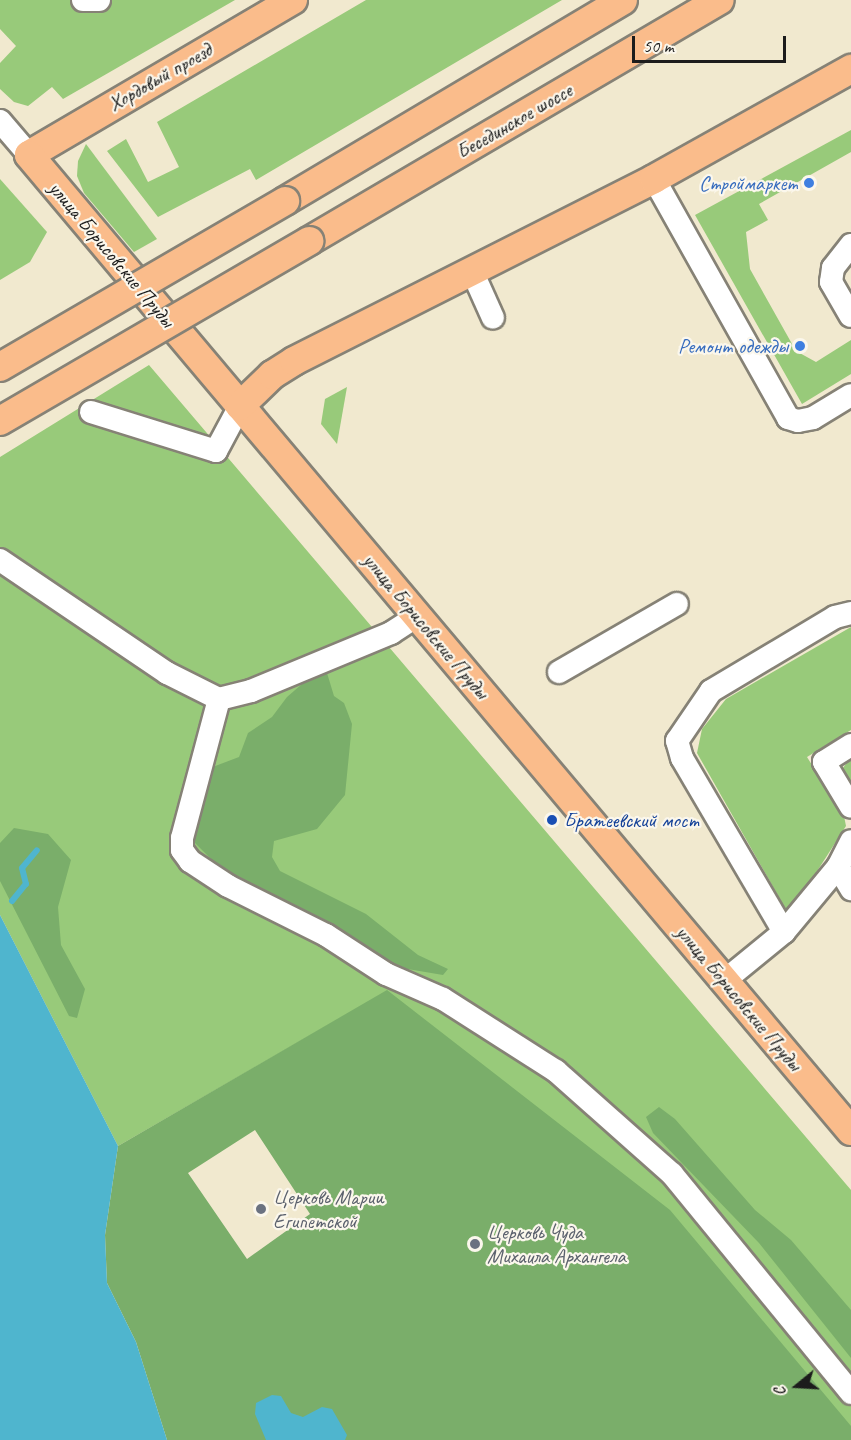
<!DOCTYPE html>
<html>
<head>
<meta charset="utf-8">
<style>
  body { margin:0 }
  #map { position:relative; width:851px; height:1440px; overflow:hidden; background:#f1e9cf; font-family:Caveat,sans-serif }
  div>[style] { position:absolute }
  .green>* { inset:0; background:#98ca7a }
  .forest>* { inset:0; background:#7aae6a }
  .water>* { inset:0; background:#4fb5ce }
  .stream>* { height:6px; margin:-3px; padding:0 3px; transform-origin:3px; border-radius:3px; background:#4fb5ce }
  .roads { filter:drop-shadow(2px 0 #868276) drop-shadow(-2px 0 #868276) drop-shadow(0 2px #868276) drop-shadow(0 -2px #868276) }
  .minor>* { height:22px; margin:-11px; padding:0 11px; transform-origin:11px; border-radius:11px; background:#fff }
  .major>* { height:28px; margin:-14px; padding:0 14px; transform-origin:14px; border-radius:14px; background:#fabc8b }
  .bridges { filter:drop-shadow(2px 0 #868276) drop-shadow(-2px 0 #868276) drop-shadow(0 2px #868276) drop-shadow(0 -2px #868276) }
  .major-bridge>* { height:28px; margin:-14px; padding:0 14px; transform-origin:14px; border-radius:14px; background:#fabc8b }
  .dots>* { width:16px; height:16px; translate:-50% -50%; box-sizing:border-box; border:3px solid #fbf7ec; border-radius:50% }
  span { translate:-50% -50%; white-space:nowrap; text-align:center; line-height:1.15; -webkit-text-stroke:4.5px #fbf7ec; paint-order:stroke }
  .street-label { font-size:21px; color:#1c1c1c }
  .shop-label { font-size:21px; color:#366cbe }
  .right { translate:-100% -50%; text-align:right }
  .transit-label { font-size:21px; color:#164399 }
  .left { translate:0 -50%; text-align:left }
  .worship-label { font-size:21px; color:#5b616d }
  .north { position:absolute; left:767px; top:1356px; width:60px; height:60px; -webkit-text-stroke:4px #fbf7ec; paint-order:stroke; rotate:252deg; font-size:16px; font-weight:700; line-height:24px; text-align:center; color:#1c1c1c }
  .north::after { content:''; display:block; margin:auto; width:21px; height:27px; background:#1c1c1c; clip-path:polygon(50% 0,100% 100%,50% 72%,0 100%) }
  .scale { position:absolute; left:632px; top:36px; width:154px; height:27px; box-sizing:border-box; border:3px solid #1c1c1c; border-top:0; padding-left:8px; font-size:18px; line-height:21px; white-space:nowrap; color:#1c1c1c; -webkit-text-stroke:4px #fbf7ec; paint-order:stroke }
</style>
</head>
<body>
<div id="map">
  <div class="green">
    <div style="clip-path:polygon(0 0,235px 0,63px 99px,52px 87px,28px 106px,14px 102px,0 89px,0 63px,16px 46px,0 29px)"></div>
    <div style="clip-path:polygon(366px 0,562px 0,256px 180px,250px 169px,158px 217px,107px 151px,126px 139px,148px 182px,179px 167px,157px 122px)"></div>
    <div style="clip-path:polygon(851px 130px,851px 152px,759px 204px,768px 220px,746px 232px,750px 269px,796px 351px,816px 362px,851px 340px,851px 374px,802px 404px,695px 215px)"></div>
    <div style="clip-path:polygon(86px 144px,157px 239px,134px 252px,84px 193px,77px 176px,78px 161px)"></div>
    <div style="clip-path:polygon(0 179px,47px 232px,30px 262px,0 280px)"></div>
    <div style="clip-path:polygon(149px 365px,851px 1190px,851px 1427px,387px 991px,118px 1146px,0 915px,0 457px)"></div>
    <div style="clip-path:polygon(347px 387px,337px 444px,321px 424px,325px 399px)"></div>
    <div style="clip-path:polygon(851px 627px,851px 730px,807px 757px,844px 816px,846px 826px,789px 915px,697px 753px,702px 729px,726px 699px)"></div>
    <div style="clip-path:polygon(851px 757px,851px 791px,840px 772px)"></div>
  </div>
  <div class="forest">
    <div style="clip-path:polygon(327px 673px,334px 696px,344px 703px,352px 724px,345px 795px,317px 829px,274px 841px,272px 857px,280px 871px,366px 914px,418px 955px,448px 969px,443px 975px,378px 964px,267px 898px,213px 861px,188px 836px,210px 768px,239px 757px,248px 733px,272px 717px,287px 697px,309px 678px)"></div>
    <div style="clip-path:polygon(14px 828px,48px 834px,71px 860px,58px 907px,61px 945px,85px 989px,77px 1018px,69px 1016px,0 881px,0 843px)"></div>
    <div style="clip-path:polygon(evenodd,387px 990px,670px 1210px,851px 1426px,851px 1440px,167px 1440px,136px 1342px,107px 1283px,105px 1235px,118px 1146px,387px 990px,255px 1130px,310px 1214px,247px 1259px,188px 1173px,255px 1130px)"></div>
    <div style="clip-path:polygon(659px 1107px,675px 1119px,755px 1210px,791px 1240px,851px 1310px,851px 1358px,759px 1243px,653px 1133px,646px 1117px)"></div>
  </div>
  <div class="water">
    <div style="clip-path:polygon(0 915px,118px 1146px,105px 1235px,107px 1283px,136px 1342px,167px 1440px,0 1440px)"></div>
    <div style="clip-path:polygon(272px 1395px,281px 1396px,291px 1413px,303px 1417px,322px 1407px,332px 1409px,347px 1435px,345px 1440px,266px 1440px,255px 1414px,256px 1403px)"></div>
  </div>
  <div class="stream">
    <div style="left:12px;top:901px;width:22px;rotate:-51deg"></div>
    <div style="left:26px;top:884px;width:16px;rotate:-104deg"></div>
    <div style="left:22px;top:868px;width:23px;rotate:-50deg"></div>
  </div>
  <div class="roads">
    <div class="minor">
      <div style="left:83px;top:0;width:16px"></div>
      <div style="left:0;top:121px;width:45px;rotate:49.5deg"></div>
      <div style="left:654px;top:179px;width:274px;rotate:60.7deg"></div>
      <div style="left:788px;top:418px;width:10px;rotate:17deg"></div>
      <div style="left:798px;top:421px;width:15px;rotate:-11deg"></div>
      <div style="left:813px;top:418px;width:44px;rotate:-31.2deg"></div>
      <div style="left:851px;top:245px;width:29px;rotate:128deg"></div>
      <div style="left:833px;top:268px;width:14px;rotate:98deg"></div>
      <div style="left:831px;top:282px;width:39px;rotate:60deg"></div>
      <div style="left:472px;top:271px;width:51px;rotate:65.9deg"></div>
      <div style="left:91px;top:412px;width:131px;rotate:17.3deg"></div>
      <div style="left:216px;top:451px;width:51px;rotate:-61.9deg"></div>
      <div style="left:0;top:560px;width:202px;rotate:34.1deg"></div>
      <div style="left:167px;top:673px;width:58px;rotate:26.6deg"></div>
      <div style="left:219px;top:699px;width:33px;rotate:-14deg"></div>
      <div style="left:251px;top:691px;width:152px;rotate:-22.5deg"></div>
      <div style="left:391px;top:633px;width:31px;rotate:-33deg"></div>
      <div style="left:559px;top:672px;width:136px;rotate:-30deg"></div>
      <div style="left:219px;top:699px;width:144px;rotate:104.9deg"></div>
      <div style="left:182px;top:838px;width:12px;rotate:90deg"></div>
      <div style="left:182px;top:850px;width:14px;rotate:54deg"></div>
      <div style="left:190px;top:861px;width:45px;rotate:33.3deg"></div>
      <div style="left:228px;top:886px;width:110px;rotate:26.6deg"></div>
      <div style="left:326px;top:935px;width:72px;rotate:33deg"></div>
      <div style="left:386px;top:974px;width:62px;rotate:23.7deg"></div>
      <div style="left:443px;top:999px;width:134px;rotate:32.5deg"></div>
      <div style="left:556px;top:1071px;width:155px;rotate:41.6deg"></div>
      <div style="left:672px;top:1174px;width:283px;rotate:50.7deg"></div>
      <div style="left:851px;top:745px;width:32px;rotate:148deg"></div>
      <div style="left:824px;top:762px;width:52px;rotate:59deg"></div>
      <div style="left:838px;top:867px;width:26px;rotate:59deg"></div>
      <div style="left:784px;top:932px;width:85px;rotate:-50.3deg"></div>
      <div style="left:838px;top:867px;width:29px;rotate:-63deg"></div>
      <div style="left:724px;top:981px;width:77px;rotate:-39.2deg"></div>
      <div style="left:784px;top:932px;width:202px;rotate:-120.4deg"></div>
      <div style="left:682px;top:758px;width:18px;rotate:-106deg"></div>
      <div style="left:677px;top:741px;width:60px;rotate:-55.8deg"></div>
      <div style="left:711px;top:691px;width:144px;rotate:-30.8deg"></div>
      <div style="left:835px;top:617px;width:16px;rotate:-14deg"></div>
    </div>
    <div class="major">
      <div style="left:293px;top:0;width:306px;rotate:149.6deg"></div>
      <div style="left:29px;top:155px;width:1276px;rotate:49.9deg"></div>
      <div style="left:285px;top:201px;width:393px;rotate:-30.7deg"></div>
      <div style="left:309px;top:241px;width:476px;rotate:-30.4deg"></div>
      <div style="left:240px;top:406px;width:45px;rotate:-44.1deg"></div>
      <div style="left:272px;top:375px;width:26px;rotate:-32deg"></div>
      <div style="left:294px;top:361px;width:403px;rotate:-26.8deg"></div>
      <div style="left:654px;top:179px;width:226px;rotate:-29.2deg"></div>
    </div>
  </div>
  <div class="bridges">
    <div class="major-bridge">
      <div style="left:0;top:367px;width:330px;rotate:-30.2deg"></div>
      <div style="left:0;top:421px;width:358px;rotate:-30.2deg"></div>
    </div>
  </div>
  <div class="dots">
    <div style="left:809px;top:183px;background:#3f7fe0"></div>
    <div style="left:800px;top:346px;background:#3f7fe0"></div>
    <div style="left:552px;top:820px;background:#1a4fb4"></div>
    <div style="left:261px;top:1209px;background:#6b7280"></div>
    <div style="left:475px;top:1244px;background:#6b7280"></div>
  </div>
  <div class="street-label">
    <span style="left:160px;top:77px;rotate:-30deg">Хордовый проезд</span>
    <span style="left:514px;top:121px;rotate:-30deg">Бесединское шоссе</span>
    <span style="left:112px;top:254px;rotate:50deg">улица Борисовские Пруды</span>
    <span style="left:426px;top:626px;rotate:50deg">улица Борисовские Пруды</span>
    <span style="left:739px;top:998px;rotate:50deg">улица Борисовские Пруды</span>
  </div>
  <div class="shop-label">
    <span class="right" style="left:797px;top:183px">Строймаркет</span>
    <span class="right" style="left:788px;top:346px">Ремонт одежды</span>
  </div>
  <div class="transit-label">
    <span class="left" style="left:564px;top:820px">Братеевский мост</span>
  </div>
  <div class="worship-label">
    <span class="left" style="left:273px;top:1209px">Церковь Марии<br>Египетской</span>
    <span class="left" style="left:487px;top:1244px">Церковь Чуда<br>Михаила Архангела</span>
  </div>
  <div class="north">С</div>
  <div class="scale">50 m</div>
</div>
</body>
</html>
